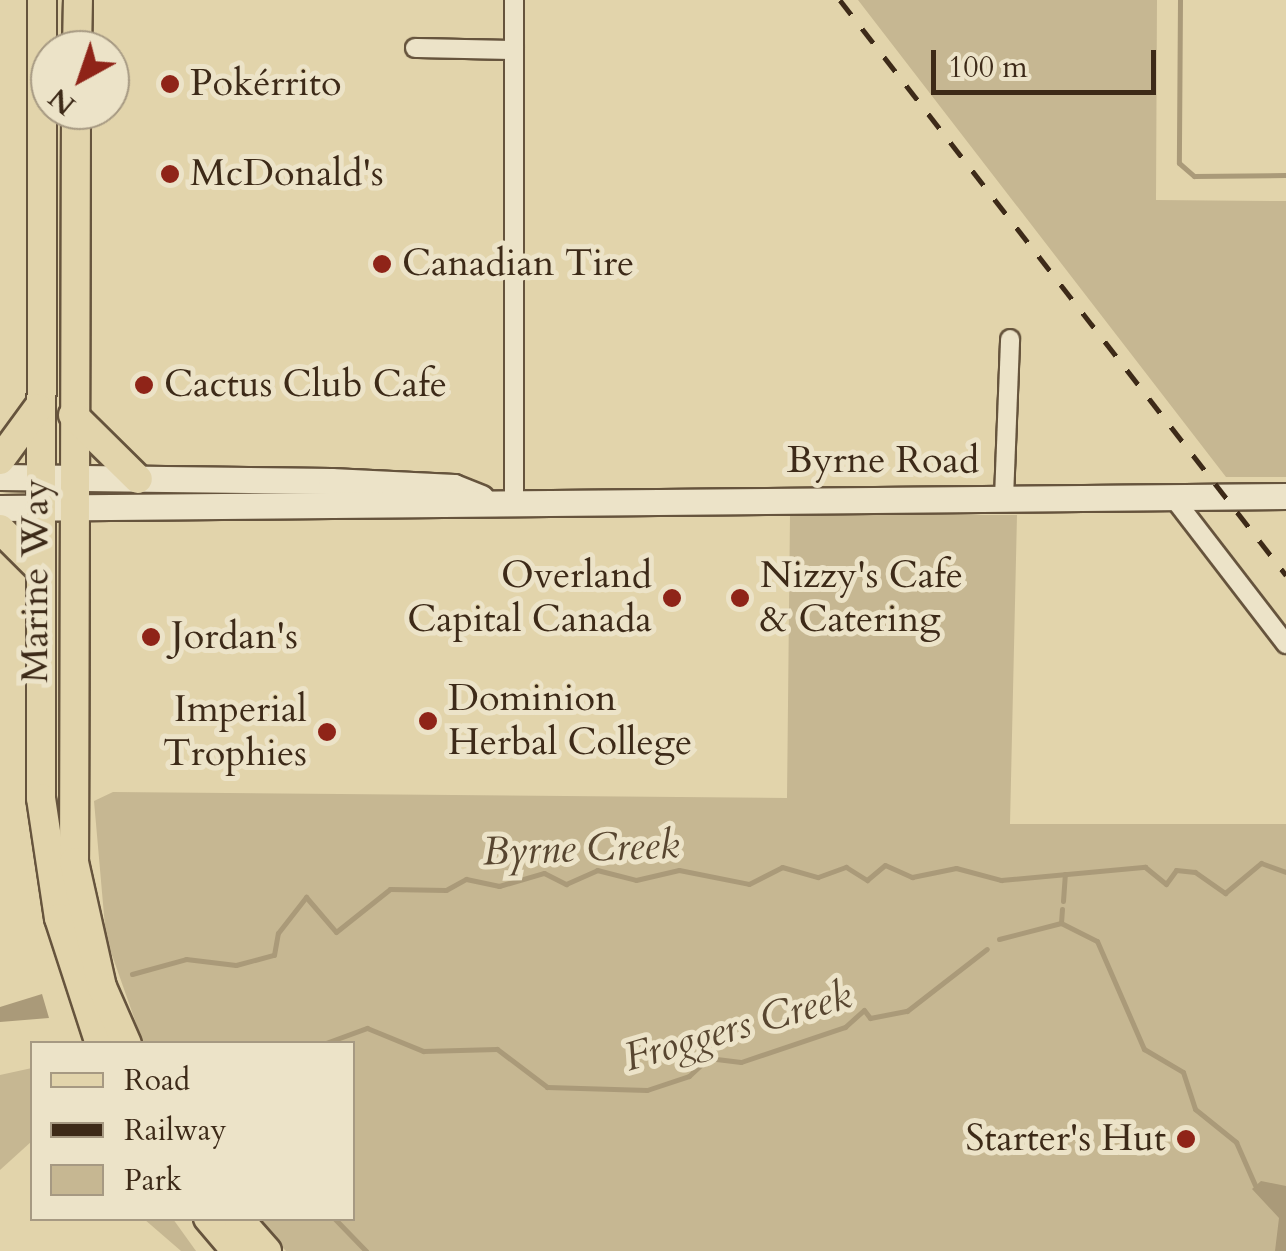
<!DOCTYPE html>
<html>
<head>
<meta charset="utf-8">
<style>
  body { margin:0 }
  #map { position:relative; width:1286px; height:1251px; overflow:hidden; background:#e2d4ab; font-family:Cardo,serif }
  div>[style] { position:absolute }
  .green>* { inset:0; background:#c6b792 }
  .water>* { inset:0; background:#aa9a79 }
  .stream>* { height:5px; margin:-2.5px; padding:0 2.5px; transform-origin:2.5px; border-radius:2.5px; background:#aa9a79 }
  .roads { filter:drop-shadow(2px 0 #66543d) drop-shadow(-2px 0 #66543d) drop-shadow(0 2px #66543d) drop-shadow(0 -2px #66543d) }
  .street>* { height:18px; margin:-9px; padding:0 9px; transform-origin:9px; border-radius:9px; background:#ece3c8 }
  .secondary>* { height:25px; margin:-12.5px; padding:0 12.5px; transform-origin:12.5px; border-radius:12.5px; background:#ece3c8 }
  .primary>* { height:28px; margin:-14px; padding:0 14px; transform-origin:14px; border-radius:14px; background:#e2d4ab }
  .rail>* { height:5px; margin-top:-2.5px; transform-origin:0; background:repeating-linear-gradient(90deg,#3d2a18 0 18px,transparent 0 36px) }
  .dots>* { width:28px; height:28px; translate:-50% -50%; box-sizing:border-box; border:5px solid #ece3c8; border-radius:50% }
  span { translate:-50% -50%; white-space:nowrap; text-align:center; line-height:1.15; -webkit-text-stroke:10px #ece3c8; paint-order:stroke }
  .poi-label { font-size:38px; color:#3d2a18 }
  .left { translate:0 -50%; text-align:left }
  .right { translate:-100% -50%; text-align:right }
  .street-label { font-size:38px; color:#3d2a18 }
  .water-label { font-size:40px; color:#584630; font-style:italic }
  .legend { position:absolute; left:30px; top:1041px; width:325px; height:180px; box-sizing:border-box; background:#ece3c8; border:2px solid #a69982; margin:0; padding:12px 18px; list-style:none; font-size:30px; color:#3d2a18 }
  .legend li { display:flex; align-items:center; gap:20px; height:50px }
  .legend b { width:50px; border:2px solid #a69982 }
  .north { position:absolute; left:30px; top:30px; width:100px; height:100px; box-sizing:border-box; background:#ece3c8; border:2px solid #a69982; border-radius:50%; rotate:220deg; font-size:28px; font-weight:700; line-height:40px; text-align:center; color:#3d2a18 }
  .north::after { content:''; display:block; margin:auto; width:35px; height:45px; background:#8f2418; clip-path:polygon(50% 0,100% 100%,50% 72%,0 100%) }
  .scale { position:absolute; left:931px; top:50px; width:225px; height:45px; box-sizing:border-box; border:5px solid #3d2a18; border-top:0; padding-left:12px; font-size:30px; line-height:35px; white-space:nowrap; color:#3d2a18; -webkit-text-stroke:8px #ece3c8; paint-order:stroke }
</style>
</head>
<body>
<div id="map">
  <div class="green">
    <div style="clip-path:polygon(858px 0,1157px 0,1156px 200px,1286px 201px,1286px 477px,1226px 477px)"></div>
    <div style="clip-path:polygon(790px 515px,1017px 515px,1010px 824px,1286px 824px,1286px 1251px,286px 1251px,254px 1219px,352px 1218px,352px 1044px,143px 1043px,106px 938px,94px 801px,113px 792px,787px 798px)"></div>
    <div style="clip-path:polygon(32px 1068px,32px 1141px,0 1170px,0 1075px)"></div>
    <div style="clip-path:polygon(144px 1219px,173px 1219px,196px 1251px,181px 1251px)"></div>
  </div>
  <div class="water">
    <div style="clip-path:polygon(42px 994px,49px 1018px,0 1022px,0 1007px)"></div>
    <div style="clip-path:polygon(1261px 1181px,1286px 1186px,1286px 1251px,1275px 1251px,1279px 1218px,1252px 1189px)"></div>
  </div>
  <div class="stream">
    <div style="left:1180px;top:0;width:163px;rotate:90.4deg"></div>
    <div style="left:1179px;top:163px;width:20px;rotate:41deg"></div>
    <div style="left:1194px;top:176px;width:92px;rotate:-0.6deg"></div>
    <div style="left:1063px;top:901px;width:27px;rotate:-86deg"></div>
    <div style="left:1061px;top:923px;width:14px;rotate:-86deg"></div>
    <div style="left:999px;top:939px;width:64px;rotate:-14.5deg"></div>
    <div style="left:1061px;top:923px;width:40px;rotate:26.6deg"></div>
    <div style="left:1097px;top:941px;width:118px;rotate:66.5deg"></div>
    <div style="left:1144px;top:1049px;width:45px;rotate:30.5deg"></div>
    <div style="left:1183px;top:1072px;width:39px;rotate:72deg"></div>
    <div style="left:1195px;top:1109px;width:53px;rotate:38.8deg"></div>
    <div style="left:1236px;top:1142px;width:47px;rotate:66.2deg"></div>
    <div style="left:132px;top:974px;width:56px;rotate:-15.5deg"></div>
    <div style="left:186px;top:959px;width:50px;rotate:6.8deg"></div>
    <div style="left:236px;top:965px;width:39px;rotate:-15deg"></div>
    <div style="left:274px;top:955px;width:22px;rotate:-80deg"></div>
    <div style="left:278px;top:933px;width:46px;rotate:-52.1deg"></div>
    <div style="left:306px;top:897px;width:46px;rotate:49.4deg"></div>
    <div style="left:336px;top:932px;width:69px;rotate:-38.5deg"></div>
    <div style="left:390px;top:889px;width:56px;rotate:1deg"></div>
    <div style="left:446px;top:890px;width:23px;rotate:-29deg"></div>
    <div style="left:466px;top:879px;width:34px;rotate:12deg"></div>
    <div style="left:499px;top:886px;width:47px;rotate:-16.1deg"></div>
    <div style="left:544px;top:873px;width:25px;rotate:27deg"></div>
    <div style="left:566px;top:884px;width:34px;rotate:-24deg"></div>
    <div style="left:597px;top:870px;width:40px;rotate:14.4deg"></div>
    <div style="left:636px;top:880px;width:44px;rotate:-13.1deg"></div>
    <div style="left:679px;top:870px;width:71px;rotate:11.3deg"></div>
    <div style="left:749px;top:884px;width:37px;rotate:-27deg"></div>
    <div style="left:782px;top:867px;width:37px;rotate:16deg"></div>
    <div style="left:818px;top:877px;width:30px;rotate:-20deg"></div>
    <div style="left:846px;top:867px;width:25px;rotate:32deg"></div>
    <div style="left:867px;top:880px;width:23px;rotate:-40deg"></div>
    <div style="left:885px;top:865px;width:30px;rotate:24deg"></div>
    <div style="left:912px;top:877px;width:45px;rotate:-11.6deg"></div>
    <div style="left:956px;top:868px;width:47px;rotate:14.9deg"></div>
    <div style="left:1001px;top:880px;width:145px;rotate:-5.2deg"></div>
    <div style="left:1145px;top:867px;width:27px;rotate:39deg"></div>
    <div style="left:1166px;top:884px;width:17px;rotate:-54deg"></div>
    <div style="left:1176px;top:870px;width:19px;rotate:6deg"></div>
    <div style="left:1195px;top:872px;width:37px;rotate:35deg"></div>
    <div style="left:1225px;top:893px;width:47px;rotate:-39.8deg"></div>
    <div style="left:1261px;top:863px;width:27px;rotate:20deg"></div>
    <div style="left:323px;top:1044px;width:47px;rotate:-20deg"></div>
    <div style="left:367px;top:1028px;width:61px;rotate:22.3deg"></div>
    <div style="left:423px;top:1051px;width:74px;rotate:-1.5deg"></div>
    <div style="left:497px;top:1049px;width:63px;rotate:37.2deg"></div>
    <div style="left:547px;top:1087px;width:100px;rotate:1.7deg"></div>
    <div style="left:647px;top:1090px;width:44px;rotate:-18.4deg"></div>
    <div style="left:689px;top:1076px;width:26px;rotate:-43deg"></div>
    <div style="left:708px;top:1058px;width:33px;rotate:7deg"></div>
    <div style="left:741px;top:1062px;width:110px;rotate:-18.6deg"></div>
    <div style="left:845px;top:1027px;width:25px;rotate:-42deg"></div>
    <div style="left:864px;top:1010px;width:10px;rotate:53deg"></div>
    <div style="left:870px;top:1018px;width:38px;rotate:-11deg"></div>
    <div style="left:907px;top:1011px;width:101px;rotate:-37.8deg"></div>
    <div style="left:334px;top:1218px;width:46px;rotate:45.9deg"></div>
  </div>
  <div class="roads">
    <div class="street">
      <div style="left:415px;top:48px;width:99px;rotate:1.2deg"></div>
      <div style="left:1172px;top:496px;width:187px;rotate:52.4deg"></div>
      <div style="left:514px;top:498px;width:498px;rotate:-90deg"></div>
      <div style="left:1004px;top:498px;width:159px;rotate:-87.8deg"></div>
    </div>
    <div class="secondary">
      <div style="left:0;top:477px;width:331px;rotate:0.7deg"></div>
      <div style="left:331px;top:481px;width:123px;rotate:2.8deg"></div>
      <div style="left:454px;top:487px;width:29px;rotate:22deg"></div>
      <div style="left:0;top:508px;width:1286px;rotate:-0.53deg"></div>
    </div>
    <div class="primary">
      <div style="left:42px;top:0;width:798px;rotate:90.07deg"></div>
      <div style="left:41px;top:798px;width:121px;rotate:81.5deg"></div>
      <div style="left:59px;top:918px;width:133px;rotate:72deg"></div>
      <div style="left:77px;top:50px;width:50px;rotate:-88.9deg"></div>
      <div style="left:76px;top:110px;width:752px;rotate:90.15deg"></div>
      <div style="left:74px;top:862px;width:128px;rotate:77.4deg"></div>
      <div style="left:102px;top:987px;width:62px;rotate:66.3deg"></div>
      <div style="left:73px;top:415px;width:91px;rotate:44.6deg"></div>
      <div style="left:0;top:460px;width:64px;rotate:-53.8deg"></div>
      <div style="left:0;top:529px;width:54px;rotate:45deg"></div>
      <div style="left:208px;top:1218px;width:43px;rotate:49.7deg"></div>
      <div style="left:238px;top:1218px;width:44px;rotate:48.7deg"></div>
    </div>
  </div>
  <div class="rail">
    <div style="left:840px;top:0;width:728px;rotate:52.2deg"></div>
  </div>
  <div class="dots">
    <div style="left:170px;top:84px;background:#8f2418"></div>
    <div style="left:170px;top:174px;background:#8f2418"></div>
    <div style="left:382px;top:264px;background:#8f2418"></div>
    <div style="left:144px;top:385px;background:#8f2418"></div>
    <div style="left:672px;top:598px;background:#8f2418"></div>
    <div style="left:740px;top:598px;background:#8f2418"></div>
    <div style="left:151px;top:637px;background:#8f2418"></div>
    <div style="left:428px;top:721px;background:#8f2418"></div>
    <div style="left:327px;top:732px;background:#8f2418"></div>
    <div style="left:1186px;top:1139px;background:#8f2418"></div>
  </div>
  <div class="poi-label">
    <span class="left" style="left:190px;top:84px">Pokérrito</span>
    <span class="left" style="left:190px;top:174px">McDonald's</span>
    <span class="left" style="left:402px;top:264px">Canadian Tire</span>
    <span class="left" style="left:164px;top:385px">Cactus Club Cafe</span>
    <span class="right" style="left:652px;top:598px">Overland<br>Capital Canada</span>
    <span class="left" style="left:760px;top:598px">Nizzy's Cafe<br>&amp; Catering</span>
    <span class="left" style="left:171px;top:637px">Jordan's</span>
    <span class="left" style="left:448px;top:721px">Dominion<br>Herbal College</span>
    <span class="right" style="left:307px;top:732px">Imperial<br>Trophies</span>
    <span class="right" style="left:1166px;top:1139px">Starter's Hut</span>
  </div>
  <div class="street-label">
    <span style="left:883px;top:461px">Byrne Road</span>
    <span style="left:36px;top:581px;rotate:-90deg">Marine Way</span>
  </div>
  <div class="water-label">
    <span style="left:581px;top:849px;rotate:-2deg">Byrne Creek</span>
    <span style="left:738px;top:1027px;rotate:-16deg">Froggers Creek</span>
  </div>
  <ul class="legend">
  <li><b style="height:12px;background:#e2d4ab"></b>Road</li>
  <li><b style="height:12px;background:#3d2a18"></b>Railway</li>
  <li><b style="height:28px;background:#c6b792"></b>Park</li>
  </ul>
  <div class="north">N</div>
  <div class="scale">100 m</div>
</div>
</body>
</html>
